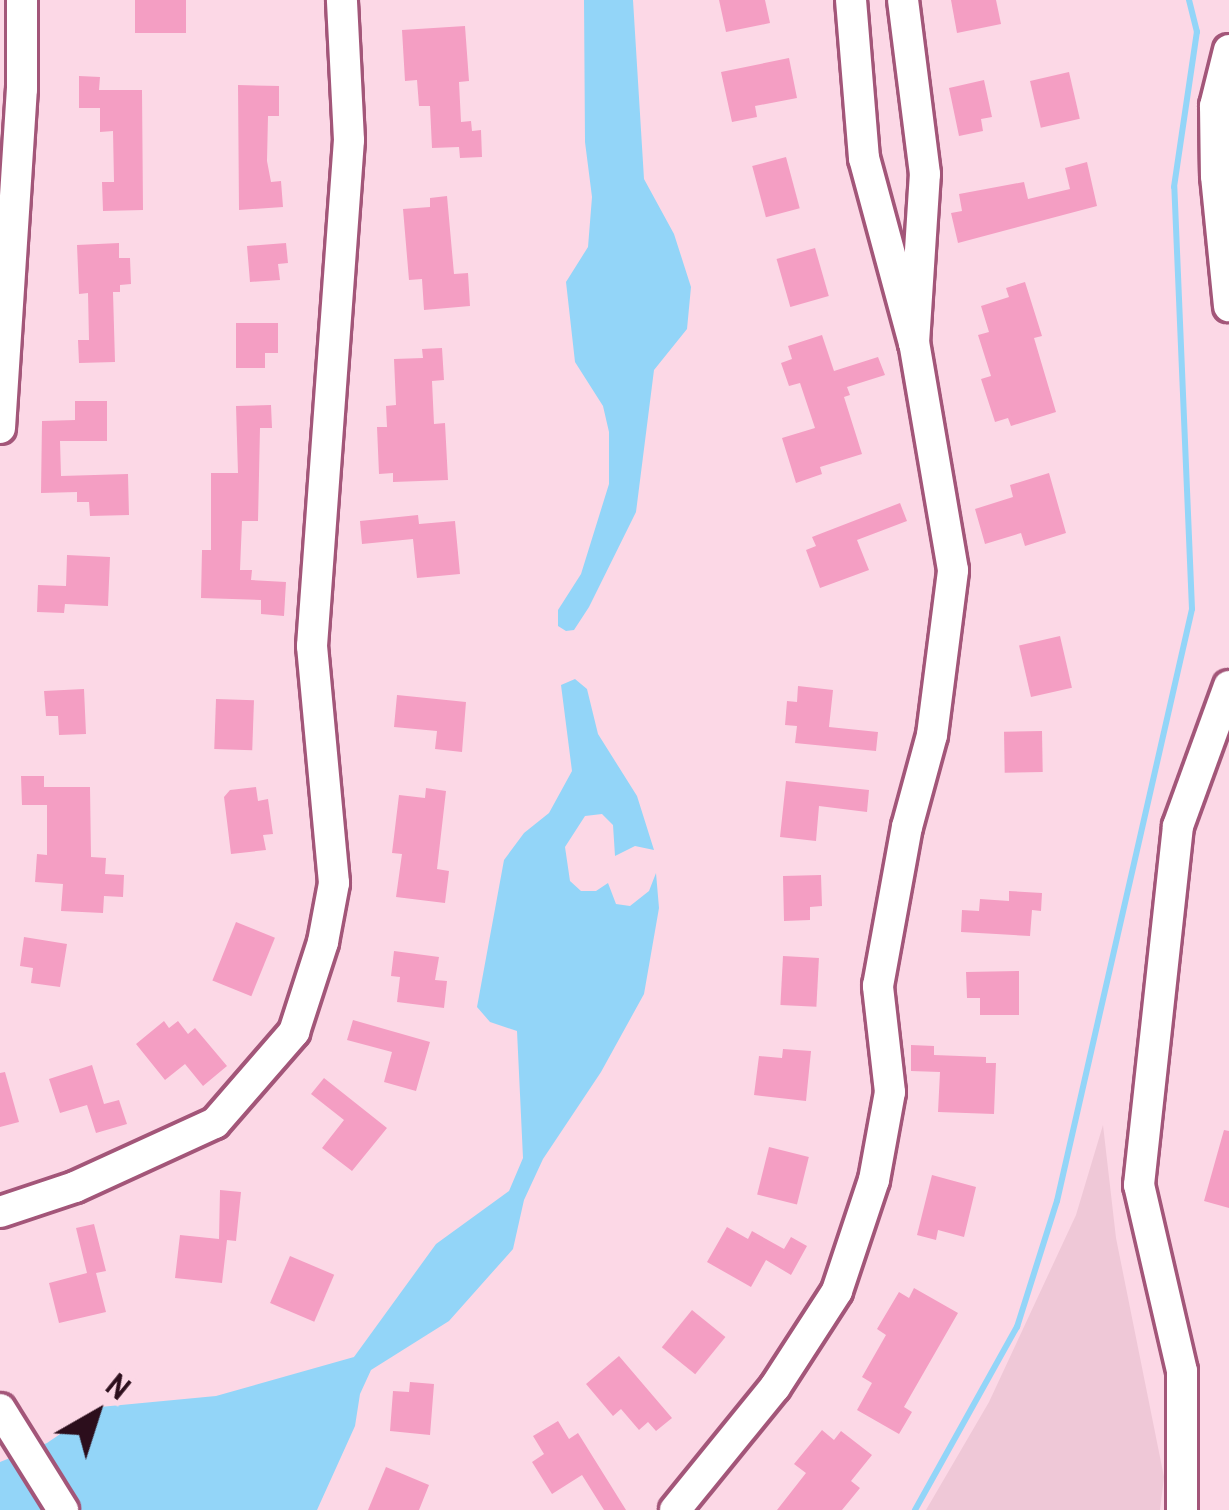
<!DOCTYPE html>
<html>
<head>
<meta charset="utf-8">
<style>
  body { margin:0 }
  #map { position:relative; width:1229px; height:1510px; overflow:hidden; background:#fcd8e6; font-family:"Archivo Narrow",sans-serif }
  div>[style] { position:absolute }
  .built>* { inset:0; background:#efc8d7 }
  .water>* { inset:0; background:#93d5f8 }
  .stream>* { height:6px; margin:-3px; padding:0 3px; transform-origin:3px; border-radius:3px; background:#93d5f8 }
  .building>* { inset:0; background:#f49ec3; transform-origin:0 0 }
  .roads { filter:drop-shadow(3px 0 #a35679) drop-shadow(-3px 0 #a35679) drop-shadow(0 3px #a35679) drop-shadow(0 -3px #a35679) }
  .minor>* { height:30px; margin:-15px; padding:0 15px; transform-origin:15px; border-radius:15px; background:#fff }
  span { translate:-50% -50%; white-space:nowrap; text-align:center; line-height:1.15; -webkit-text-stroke:12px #fcd8e6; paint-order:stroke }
  .north { position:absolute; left:36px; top:1354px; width:120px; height:120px; -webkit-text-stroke:9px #fcd8e6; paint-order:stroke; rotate:39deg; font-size:33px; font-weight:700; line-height:48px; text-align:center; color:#2c0e1c }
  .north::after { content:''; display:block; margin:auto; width:42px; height:54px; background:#2c0e1c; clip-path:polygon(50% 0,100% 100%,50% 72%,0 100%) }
</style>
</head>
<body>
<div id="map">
  <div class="built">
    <div style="clip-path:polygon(1103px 1125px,1116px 1238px,1164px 1477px,1160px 1510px,926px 1510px,989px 1402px,1076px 1215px)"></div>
  </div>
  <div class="water">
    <div style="clip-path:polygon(584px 0,633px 0,644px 179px,674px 234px,691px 287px,687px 329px,654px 370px,636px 512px,589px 607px,574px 630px,566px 631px,558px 626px,558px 610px,581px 574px,609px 484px,609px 432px,603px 406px,575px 362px,566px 282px,588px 247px,592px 197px,585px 142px)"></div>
    <div style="clip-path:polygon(575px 679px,587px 689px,598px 734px,637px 796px,654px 850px,635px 846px,615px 856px,613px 825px,602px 814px,585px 816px,565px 847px,570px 881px,581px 891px,596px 891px,608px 883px,616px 904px,630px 906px,649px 891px,656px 873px,659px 908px,644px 994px,601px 1072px,543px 1159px,524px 1200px,513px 1249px,449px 1321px,371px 1370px,360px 1394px,355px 1426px,317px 1510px,0 1510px,0 1462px,47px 1443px,100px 1407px,216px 1396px,354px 1357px,436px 1244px,509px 1191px,523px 1158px,517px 1031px,490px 1022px,477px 1007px,504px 860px,524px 833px,549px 813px,572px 771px,561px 685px)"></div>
  </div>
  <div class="stream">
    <div style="left:915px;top:1510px;width:210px;rotate:-60.9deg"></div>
    <div style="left:1017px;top:1327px;width:132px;rotate:-72.4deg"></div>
    <div style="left:1057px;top:1201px;width:607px;rotate:-77.15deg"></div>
    <div style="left:1192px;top:609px;width:422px;rotate:-92.4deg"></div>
    <div style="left:1174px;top:187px;width:157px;rotate:-81.6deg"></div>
    <div style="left:1197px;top:32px;width:33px;rotate:-104deg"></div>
  </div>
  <div class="building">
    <div style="left:135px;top:0;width:51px;height:33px"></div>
    <div style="clip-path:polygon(719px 0,765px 0,770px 23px,726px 32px)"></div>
    <div style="clip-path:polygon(951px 0,996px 0,1001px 24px,957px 33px)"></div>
    <div style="clip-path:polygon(465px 26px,469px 81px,459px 82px,461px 122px,471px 121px,472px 131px,481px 130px,482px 157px,460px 158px,459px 147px,432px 148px,430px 106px,419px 106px,417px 80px,405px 81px,402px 30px)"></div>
    <div style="clip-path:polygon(789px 58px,797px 98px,755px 106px,757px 117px,732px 122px,721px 72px)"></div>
    <div style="left:1069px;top:72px;width:48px;height:40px;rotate:77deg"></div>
    <div style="clip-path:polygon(79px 76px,100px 77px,99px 90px,142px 90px,143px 210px,103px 211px,102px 182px,114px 182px,113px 131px,100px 132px,100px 108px,79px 108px)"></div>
    <div style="clip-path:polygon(984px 80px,992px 117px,981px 119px,983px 131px,959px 136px,949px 88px)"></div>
    <div style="clip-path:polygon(238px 85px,279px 86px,279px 116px,268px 116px,267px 161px,271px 182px,281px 181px,283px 207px,239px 210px)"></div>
    <div style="left:786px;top:157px;width:53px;height:35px;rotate:75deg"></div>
    <div style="clip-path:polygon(1087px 162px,1097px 206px,958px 243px,951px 213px,962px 211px,959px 194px,1024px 182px,1028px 199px,1070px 189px,1065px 168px)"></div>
    <div style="clip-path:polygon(447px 196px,454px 274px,468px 273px,470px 306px,424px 310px,422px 279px,409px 280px,403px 209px,430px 207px,430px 198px)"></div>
    <div style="clip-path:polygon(119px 243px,119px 258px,130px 258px,131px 284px,120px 285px,120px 292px,113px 292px,115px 362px,79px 363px,78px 340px,89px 340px,88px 293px,79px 294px,77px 245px)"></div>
    <div style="clip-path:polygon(286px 243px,288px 263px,278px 264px,280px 280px,250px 282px,247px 246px)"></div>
    <div style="left:815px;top:248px;width:50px;height:40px;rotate:74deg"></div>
    <div style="clip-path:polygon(1025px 282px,1042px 336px,1034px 338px,1056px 412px,1011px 426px,1008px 418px,995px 422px,981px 379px,991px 376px,978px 335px,989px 332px,981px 306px,1009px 297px,1006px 288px)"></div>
    <div style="clip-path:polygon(236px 323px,278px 323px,278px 353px,265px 353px,265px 368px,236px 368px)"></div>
    <div style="clip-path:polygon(822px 335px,834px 371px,878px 357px,885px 375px,847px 387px,850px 395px,844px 397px,862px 454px,820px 467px,822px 474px,796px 483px,782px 438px,815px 428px,800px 383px,789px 386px,781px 363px,792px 359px,788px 346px)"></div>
    <div style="clip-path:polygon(442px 348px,444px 380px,432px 381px,434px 424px,445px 423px,448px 480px,393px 482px,393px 473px,379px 474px,377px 427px,387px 427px,386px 406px,396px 405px,394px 359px,423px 358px,422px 349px)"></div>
    <div style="clip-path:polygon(75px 401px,107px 401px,107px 441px,60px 441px,61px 476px,128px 474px,129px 515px,90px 516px,89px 502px,77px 502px,77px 492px,41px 493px,42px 421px,75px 420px)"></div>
    <div style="clip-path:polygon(271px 405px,272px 428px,260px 428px,258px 521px,242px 521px,240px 570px,252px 570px,251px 580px,286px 582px,284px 616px,261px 614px,261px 600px,201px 598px,202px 550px,211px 550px,211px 473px,238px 473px,236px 406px)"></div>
    <div style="clip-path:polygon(1049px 473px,1066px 533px,1025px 546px,1021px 533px,985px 544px,975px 509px,1013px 497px,1010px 485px)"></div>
    <div style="clip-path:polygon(900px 503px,907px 521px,857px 540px,869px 570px,820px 588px,806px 550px,816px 546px,812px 537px)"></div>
    <div style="clip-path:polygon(418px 515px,419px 524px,455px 521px,460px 574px,417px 578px,413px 539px,362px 544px,360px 521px)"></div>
    <div style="clip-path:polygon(67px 555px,110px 557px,108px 606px,65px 604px,64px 613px,37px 612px,38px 585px,66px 586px)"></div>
    <div style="left:1060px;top:636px;width:53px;height:42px;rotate:77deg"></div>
    <div style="clip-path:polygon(798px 686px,833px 690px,829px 727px,878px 732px,876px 751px,795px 743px,797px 726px,785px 725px,787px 701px,797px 702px)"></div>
    <div style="clip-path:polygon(84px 689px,86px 734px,59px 735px,58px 716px,46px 716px,44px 691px)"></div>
    <div style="clip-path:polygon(397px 695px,466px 702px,462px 752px,435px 749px,437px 731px,394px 727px)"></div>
    <div style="left:216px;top:699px;width:38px;height:50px;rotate:2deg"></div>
    <div style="left:1042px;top:731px;width:41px;height:38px;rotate:89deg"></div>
    <div style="clip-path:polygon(21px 776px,44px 776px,44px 787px,90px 787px,91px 857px,106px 858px,105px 874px,124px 875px,123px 897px,104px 896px,103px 913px,61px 911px,63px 884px,35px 882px,37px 854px,47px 855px,47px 805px,22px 805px)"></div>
    <div style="clip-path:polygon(786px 781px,869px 790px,867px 812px,819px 806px,816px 841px,780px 837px)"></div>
    <div style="clip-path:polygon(256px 787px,258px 801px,268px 799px,273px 834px,263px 835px,266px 850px,231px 854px,224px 797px,230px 790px)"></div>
    <div style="clip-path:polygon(426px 788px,446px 791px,437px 869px,449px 871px,445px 903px,396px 897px,402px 854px,392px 853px,399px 795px,425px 798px)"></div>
    <div style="clip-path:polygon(821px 875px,822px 906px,810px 907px,810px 920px,784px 921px,783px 876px)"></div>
    <div style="clip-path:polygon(1009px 891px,1042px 893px,1041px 911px,1032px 910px,1030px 936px,961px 932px,962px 910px,979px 911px,980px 899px,1009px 901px)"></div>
    <div style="left:236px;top:922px;width:42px;height:63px;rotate:22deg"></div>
    <div style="clip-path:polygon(24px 937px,67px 944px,60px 987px,31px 983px,33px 968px,20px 966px)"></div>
    <div style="clip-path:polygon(394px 951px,439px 957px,435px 980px,447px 981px,444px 1008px,397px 1002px,400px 977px,391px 976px)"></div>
    <div style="left:783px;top:956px;width:36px;height:49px;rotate:3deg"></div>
    <div style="clip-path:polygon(1019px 971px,1019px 1015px,980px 1015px,980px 998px,967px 998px,966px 972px)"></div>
    <div style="clip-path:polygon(353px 1020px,430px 1042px,416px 1091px,384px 1082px,392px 1052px,347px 1040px)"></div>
    <div style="clip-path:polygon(164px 1021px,169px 1028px,178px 1021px,188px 1034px,195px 1028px,227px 1066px,203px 1086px,185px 1064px,165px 1080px,136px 1044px)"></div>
    <div style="clip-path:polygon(911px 1045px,934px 1046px,934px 1055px,986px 1057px,986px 1063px,996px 1063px,994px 1114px,938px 1112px,940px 1072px,911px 1071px)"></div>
    <div style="clip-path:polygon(783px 1049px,811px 1051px,806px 1101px,754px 1095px,759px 1056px,782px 1058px)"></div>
    <div style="clip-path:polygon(92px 1065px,104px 1104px,119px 1100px,127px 1124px,96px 1133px,87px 1105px,60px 1113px,49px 1079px)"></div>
    <div style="clip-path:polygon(5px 1072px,19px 1122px,0 1127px,0 1073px)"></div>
    <div style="clip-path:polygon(324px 1078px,387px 1128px,352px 1171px,322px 1148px,344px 1120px,311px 1094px)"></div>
    <div style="clip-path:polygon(1224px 1130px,1229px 1131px,1229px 1208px,1204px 1201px)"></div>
    <div style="left:769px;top:1147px;width:41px;height:49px;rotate:14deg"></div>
    <div style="clip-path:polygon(932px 1175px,976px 1187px,964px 1237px,938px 1230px,936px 1240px,917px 1235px)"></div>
    <div style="clip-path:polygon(220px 1190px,241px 1192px,236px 1241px,227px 1240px,222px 1283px,175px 1278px,180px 1235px,219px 1239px)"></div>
    <div style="clip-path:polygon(94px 1224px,106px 1271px,96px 1273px,106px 1312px,59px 1323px,49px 1283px,87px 1273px,76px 1228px)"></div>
    <div style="clip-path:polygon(727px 1227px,748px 1239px,752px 1231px,784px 1249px,791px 1237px,807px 1246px,791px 1275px,766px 1260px,751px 1287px,707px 1262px)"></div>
    <div style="left:290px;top:1256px;width:48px;height:51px;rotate:23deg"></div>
    <div style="clip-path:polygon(914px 1288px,958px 1313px,904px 1407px,912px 1412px,899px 1434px,857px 1410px,872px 1383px,862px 1377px,886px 1335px,877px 1329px,899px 1292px,909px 1298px)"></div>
    <div style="left:692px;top:1310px;width:43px;height:48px;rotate:39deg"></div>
    <div style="clip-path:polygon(619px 1356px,672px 1418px,656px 1431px,648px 1422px,639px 1430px,621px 1409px,613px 1416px,586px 1384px)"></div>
    <div style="clip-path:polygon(410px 1382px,434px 1384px,430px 1435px,390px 1431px,393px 1391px,409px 1392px)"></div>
    <div style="clip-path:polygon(558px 1421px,569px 1439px,578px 1433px,626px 1510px,604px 1510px,582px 1475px,552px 1494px,532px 1462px,544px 1454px,533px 1436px)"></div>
    <div style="clip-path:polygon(822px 1430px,834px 1440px,841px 1431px,872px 1455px,851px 1481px,860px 1488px,842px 1510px,777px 1510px,806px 1473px,794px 1464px)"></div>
    <div style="clip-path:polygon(386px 1467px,429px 1485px,419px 1510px,368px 1510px)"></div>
  </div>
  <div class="roads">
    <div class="minor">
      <div style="left:851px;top:0;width:159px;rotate:85.3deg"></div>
      <div style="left:864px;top:158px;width:192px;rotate:74.9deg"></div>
      <div style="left:914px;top:343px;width:169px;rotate:-86.3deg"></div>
      <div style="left:925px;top:174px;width:175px;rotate:-97.2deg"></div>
      <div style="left:1229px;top:50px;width:58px;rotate:104deg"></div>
      <div style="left:1215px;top:106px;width:70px;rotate:89.2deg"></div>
      <div style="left:1216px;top:176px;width:131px;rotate:84.3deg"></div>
      <div style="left:0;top:428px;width:340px;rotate:-86.3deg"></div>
      <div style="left:22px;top:89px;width:89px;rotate:-90deg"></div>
      <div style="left:0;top:1212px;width:79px;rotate:-18.4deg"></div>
      <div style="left:75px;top:1187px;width:154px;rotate:-24.6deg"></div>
      <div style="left:215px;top:1123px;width:121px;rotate:-49deg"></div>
      <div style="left:294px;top:1032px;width:95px;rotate:-72.1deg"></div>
      <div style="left:323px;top:942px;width:60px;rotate:-79.4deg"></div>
      <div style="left:334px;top:883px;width:238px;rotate:-95.3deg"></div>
      <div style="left:312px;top:646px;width:507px;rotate:-85.82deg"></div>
      <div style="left:349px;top:140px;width:140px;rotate:-92.9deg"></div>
      <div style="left:0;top:1409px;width:119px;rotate:58deg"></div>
      <div style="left:675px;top:1510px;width:159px;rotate:-50.9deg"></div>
      <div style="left:775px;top:1387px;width:114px;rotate:-57.1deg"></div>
      <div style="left:837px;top:1291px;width:117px;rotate:-71.6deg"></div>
      <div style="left:874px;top:1180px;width:89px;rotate:-79.7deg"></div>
      <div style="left:890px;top:1092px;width:107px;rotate:-96.5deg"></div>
      <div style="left:878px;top:986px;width:162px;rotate:-79.7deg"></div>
      <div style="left:907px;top:827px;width:95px;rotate:-74.8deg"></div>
      <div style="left:932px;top:735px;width:166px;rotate:-82.7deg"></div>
      <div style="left:953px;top:570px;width:230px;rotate:-99.7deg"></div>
      <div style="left:1182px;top:1510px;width:139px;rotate:-90deg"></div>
      <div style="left:1182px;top:1371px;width:191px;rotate:-103deg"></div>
      <div style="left:1139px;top:1185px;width:361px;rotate:-83.8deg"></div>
      <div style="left:1178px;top:826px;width:149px;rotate:-70deg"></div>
    </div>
  </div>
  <div class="north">N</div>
</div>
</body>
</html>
